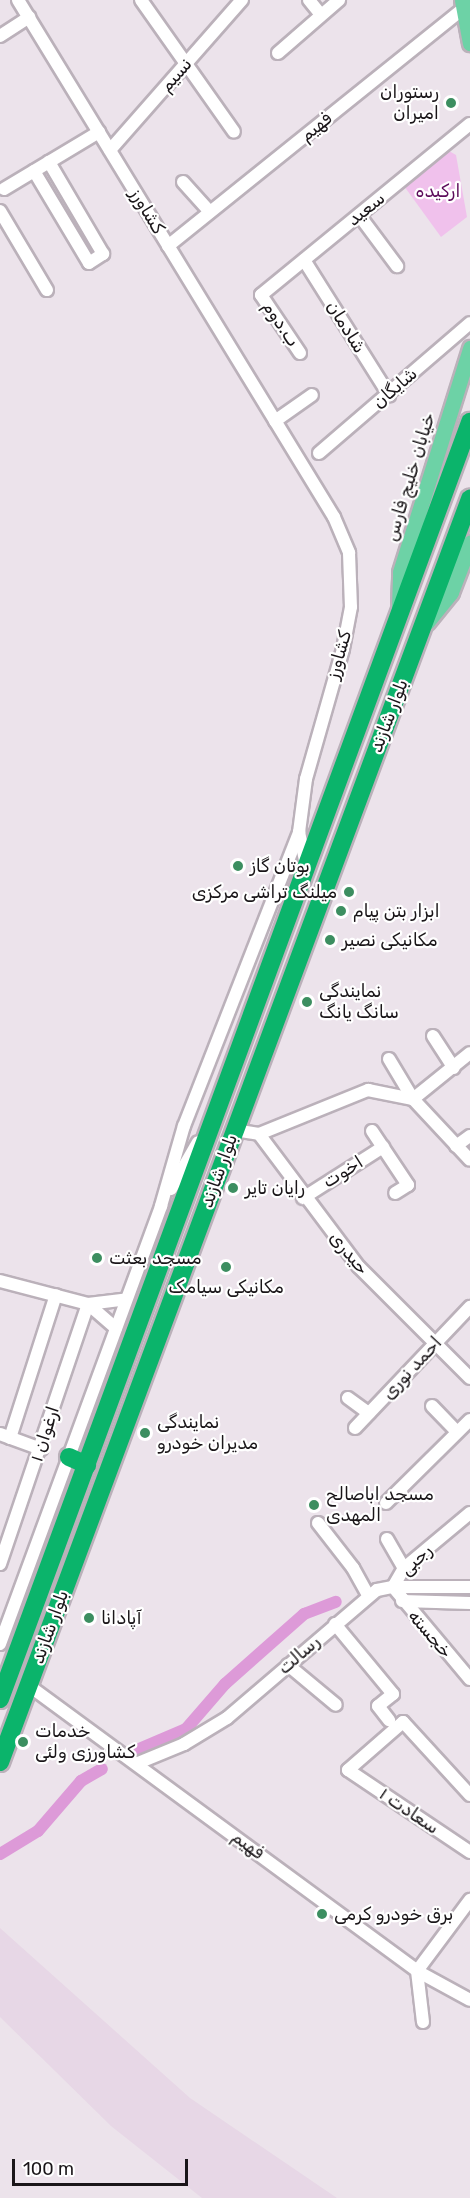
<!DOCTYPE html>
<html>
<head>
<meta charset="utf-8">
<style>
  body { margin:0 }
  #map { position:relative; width:470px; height:2198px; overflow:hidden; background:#ece3eb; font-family:Rubik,"Noto Sans Arabic",sans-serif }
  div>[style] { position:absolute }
  .built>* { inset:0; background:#e7d7e6 }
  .green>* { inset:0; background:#f0c1ec }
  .canal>* { height:12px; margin:-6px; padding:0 6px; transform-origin:6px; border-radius:6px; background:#dd9ad8 }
  .roads { filter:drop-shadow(2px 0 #bbb1ba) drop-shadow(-2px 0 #bbb1ba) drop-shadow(0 2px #bbb1ba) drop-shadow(0 -2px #bbb1ba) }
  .minor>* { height:12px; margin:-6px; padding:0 6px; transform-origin:6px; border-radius:6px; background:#fff }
  .major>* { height:15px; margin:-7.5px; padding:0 7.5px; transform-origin:7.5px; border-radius:7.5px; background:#6dd2a6 }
  .highway>* { height:18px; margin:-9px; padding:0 9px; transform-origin:9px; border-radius:9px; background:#0bb46b }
  .dots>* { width:16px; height:16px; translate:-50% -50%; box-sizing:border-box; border:3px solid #fff; border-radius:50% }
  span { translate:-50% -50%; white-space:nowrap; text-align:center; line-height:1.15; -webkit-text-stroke:4.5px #fff; paint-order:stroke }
  .street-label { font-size:18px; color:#1a1619 }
  .poi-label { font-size:18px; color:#1a1619 }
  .right { translate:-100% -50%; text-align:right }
  .left { translate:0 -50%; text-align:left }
  .park-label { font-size:18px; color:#5d0c5b }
  .scale { position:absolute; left:12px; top:2159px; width:176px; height:27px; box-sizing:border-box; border:3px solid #1a1619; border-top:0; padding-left:8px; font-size:18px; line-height:21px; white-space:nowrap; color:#1a1619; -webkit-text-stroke:4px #fff; paint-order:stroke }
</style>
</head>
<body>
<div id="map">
  <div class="built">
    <div style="clip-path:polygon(0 1928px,190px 2098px,337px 2198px,202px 2198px,111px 2126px,0 2017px)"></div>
  </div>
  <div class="green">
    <div style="clip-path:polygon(449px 151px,456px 155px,467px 217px,441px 237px,404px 186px)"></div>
  </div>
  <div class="canal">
    <div style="left:398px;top:1592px;width:72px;rotate:2.4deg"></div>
    <div style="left:139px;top:1749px;width:51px;rotate:-23.1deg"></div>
    <div style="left:186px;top:1729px;width:60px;rotate:-49.1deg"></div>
    <div style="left:225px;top:1684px;width:106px;rotate:-41.5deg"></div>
    <div style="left:304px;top:1614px;width:34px;rotate:-21deg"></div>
    <div style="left:0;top:1854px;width:44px;rotate:-31.2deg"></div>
    <div style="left:38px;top:1831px;width:66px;rotate:-49.3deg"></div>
    <div style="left:81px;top:1781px;width:24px;rotate:-30deg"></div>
  </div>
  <div class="roads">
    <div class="minor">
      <div style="left:18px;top:0;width:606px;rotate:58.57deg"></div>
      <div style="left:334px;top:517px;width:39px;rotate:67deg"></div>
      <div style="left:349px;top:553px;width:54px;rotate:87.9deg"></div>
      <div style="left:351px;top:607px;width:43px;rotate:100.8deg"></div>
      <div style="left:343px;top:649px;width:135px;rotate:105.9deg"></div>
      <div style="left:306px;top:779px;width:53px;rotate:97.5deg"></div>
      <div style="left:299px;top:832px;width:35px;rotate:78deg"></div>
      <div style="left:141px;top:0;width:161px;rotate:54.8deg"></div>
      <div style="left:309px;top:0;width:19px;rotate:51deg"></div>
      <div style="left:0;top:36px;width:35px;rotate:-33deg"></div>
      <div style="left:278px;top:53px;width:81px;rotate:-41deg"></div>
      <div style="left:110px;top:150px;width:200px;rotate:-48.7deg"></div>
      <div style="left:34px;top:171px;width:107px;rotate:59.1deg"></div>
      <div style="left:89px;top:263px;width:17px;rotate:-33deg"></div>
      <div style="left:103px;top:254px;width:107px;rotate:-120.4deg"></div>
      <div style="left:183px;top:182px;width:40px;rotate:48deg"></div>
      <div style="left:4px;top:189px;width:111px;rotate:-31deg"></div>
      <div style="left:0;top:211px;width:92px;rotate:59.3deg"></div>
      <div style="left:359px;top:215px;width:64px;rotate:53.3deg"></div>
      <div style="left:168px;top:246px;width:378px;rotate:-38.8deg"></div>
      <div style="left:304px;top:260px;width:160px;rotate:57.8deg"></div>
      <div style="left:300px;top:353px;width:70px;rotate:-123.9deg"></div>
      <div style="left:261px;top:295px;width:270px;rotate:-39.3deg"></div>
      <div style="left:275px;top:421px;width:45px;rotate:-35.1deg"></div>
      <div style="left:319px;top:453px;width:199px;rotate:-40.7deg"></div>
      <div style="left:433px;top:1036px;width:38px;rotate:57deg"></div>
      <div style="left:389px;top:1059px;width:47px;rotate:59deg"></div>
      <div style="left:413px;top:1099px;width:83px;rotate:46.9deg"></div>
      <div style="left:234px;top:1130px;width:25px;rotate:9deg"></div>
      <div style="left:259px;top:1134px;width:166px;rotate:53.1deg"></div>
      <div style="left:359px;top:1267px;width:157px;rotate:45deg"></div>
      <div style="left:372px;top:1131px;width:65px;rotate:56.3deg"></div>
      <div style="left:408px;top:1185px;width:15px;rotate:148deg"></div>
      <div style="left:259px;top:1134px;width:118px;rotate:-22deg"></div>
      <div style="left:368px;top:1090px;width:46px;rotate:11.3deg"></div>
      <div style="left:413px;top:1099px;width:73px;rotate:-38.9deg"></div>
      <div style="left:456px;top:1146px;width:17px;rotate:-36deg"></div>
      <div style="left:171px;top:1189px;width:54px;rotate:-60.1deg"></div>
      <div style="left:303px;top:1198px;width:95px;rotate:-32.5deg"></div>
      <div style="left:0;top:1281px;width:91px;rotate:14.6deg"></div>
      <div style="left:88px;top:1304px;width:38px;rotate:-7deg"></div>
      <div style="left:88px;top:1304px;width:37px;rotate:41deg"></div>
      <div style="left:348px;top:1398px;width:26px;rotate:36deg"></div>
      <div style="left:432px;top:1406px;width:36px;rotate:46deg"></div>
      <div style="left:355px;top:1428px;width:167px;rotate:-46.5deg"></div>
      <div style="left:0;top:1434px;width:44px;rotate:20.1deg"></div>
      <div style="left:10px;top:1438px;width:150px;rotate:-72.2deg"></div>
      <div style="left:386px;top:1503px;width:118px;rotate:-44.7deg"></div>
      <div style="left:318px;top:1523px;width:57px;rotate:52.1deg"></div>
      <div style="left:353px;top:1568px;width:31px;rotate:61deg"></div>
      <div style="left:387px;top:1539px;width:34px;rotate:60deg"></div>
      <div style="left:0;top:1564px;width:274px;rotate:-71.3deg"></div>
      <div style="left:393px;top:1587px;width:120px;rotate:50.1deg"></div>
      <div style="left:393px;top:1587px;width:22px;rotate:-60deg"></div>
      <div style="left:404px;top:1568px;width:86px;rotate:-39.8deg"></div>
      <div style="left:402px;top:1601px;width:68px;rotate:1.7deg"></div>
      <div style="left:335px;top:1624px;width:91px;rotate:50.4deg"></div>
      <div style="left:393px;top:1694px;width:19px;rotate:141deg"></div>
      <div style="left:378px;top:1706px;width:18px;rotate:52deg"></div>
      <div style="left:0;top:1644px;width:467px;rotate:-69.8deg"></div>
      <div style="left:161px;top:1206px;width:83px;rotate:-74deg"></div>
      <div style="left:184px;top:1126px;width:316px;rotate:-68.6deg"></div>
      <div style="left:288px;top:1665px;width:62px;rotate:39.8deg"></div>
      <div style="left:28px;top:1685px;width:483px;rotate:36.3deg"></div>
      <div style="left:417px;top:1971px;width:60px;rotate:28.7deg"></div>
      <div style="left:138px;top:1763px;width:50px;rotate:-22.4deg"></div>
      <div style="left:184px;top:1744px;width:50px;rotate:-31.2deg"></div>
      <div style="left:227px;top:1718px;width:197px;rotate:-40.5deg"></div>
      <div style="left:377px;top:1590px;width:16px;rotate:-11deg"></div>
      <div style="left:393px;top:1587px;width:77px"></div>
      <div style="left:470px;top:1795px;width:99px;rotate:-132.5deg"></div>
      <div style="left:403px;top:1722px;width:73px;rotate:138.9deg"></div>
      <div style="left:348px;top:1770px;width:147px;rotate:33.9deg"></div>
      <div style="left:423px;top:2022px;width:51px;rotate:-96.7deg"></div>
      <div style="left:417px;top:1971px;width:89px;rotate:-53.3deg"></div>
    </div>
    <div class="major">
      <div style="left:462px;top:0;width:44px;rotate:79.5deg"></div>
      <div style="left:399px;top:607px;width:35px;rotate:-88deg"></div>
      <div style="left:400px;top:572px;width:235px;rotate:-72.6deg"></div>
      <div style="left:427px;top:622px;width:38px;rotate:-51deg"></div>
      <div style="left:451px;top:592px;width:53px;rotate:-68.8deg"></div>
    </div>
    <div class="highway">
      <div style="left:69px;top:1457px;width:20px;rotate:24deg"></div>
      <div style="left:0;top:1699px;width:1361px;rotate:-69.79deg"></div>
      <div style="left:0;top:1762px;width:1348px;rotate:-69.59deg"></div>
    </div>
  </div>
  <div class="dots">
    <div style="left:451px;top:103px;background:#3c8e60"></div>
    <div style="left:238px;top:866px;background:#3c8e60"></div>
    <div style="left:349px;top:892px;background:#3c8e60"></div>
    <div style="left:341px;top:911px;background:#3c8e60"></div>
    <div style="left:330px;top:940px;background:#3c8e60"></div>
    <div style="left:307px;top:1002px;background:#3c8e60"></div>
    <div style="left:233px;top:1188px;background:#3c8e60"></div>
    <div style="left:97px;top:1258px;background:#3c8e60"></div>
    <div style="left:226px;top:1267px;background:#3c8e60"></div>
    <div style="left:145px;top:1433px;background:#3c8e60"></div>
    <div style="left:314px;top:1505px;background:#3c8e60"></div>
    <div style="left:89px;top:1618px;background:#3c8e60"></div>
    <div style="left:23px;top:1742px;background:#3c8e60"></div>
    <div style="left:322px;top:1914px;background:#3c8e60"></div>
  </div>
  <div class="street-label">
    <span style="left:176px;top:75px;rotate:-49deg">نسیم</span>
    <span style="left:316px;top:127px;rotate:-39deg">فهیم</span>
    <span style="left:366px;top:209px;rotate:-39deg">سعید</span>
    <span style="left:147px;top:211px;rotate:59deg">کشاورز</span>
    <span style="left:281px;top:324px;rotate:56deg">ب.دوم</span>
    <span style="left:346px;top:327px;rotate:58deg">شادمان</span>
    <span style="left:395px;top:388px;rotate:-41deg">شایگان</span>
    <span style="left:410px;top:477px;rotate:-73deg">خیابان خلیج فارس</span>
    <span style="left:339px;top:655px;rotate:-74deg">کشاورز</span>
    <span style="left:389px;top:716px;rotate:-69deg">بلوار شازند</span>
    <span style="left:219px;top:1171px;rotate:-70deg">بلوار شازند</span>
    <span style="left:343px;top:1172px;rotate:-32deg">اخوت</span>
    <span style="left:349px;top:1253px;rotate:50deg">حیدری</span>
    <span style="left:412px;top:1368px;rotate:-47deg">احمد نوری</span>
    <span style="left:45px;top:1434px;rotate:-72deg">ارغوان ۱</span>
    <span style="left:416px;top:1560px;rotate:-44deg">رجبی</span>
    <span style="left:50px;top:1627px;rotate:-70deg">بلوار شازند</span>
    <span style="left:430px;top:1634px;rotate:49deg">خجسته</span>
    <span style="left:299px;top:1655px;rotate:-41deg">رسالت</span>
    <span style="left:409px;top:1811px;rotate:34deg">سعادت ۱</span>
    <span style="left:248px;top:1845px;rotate:37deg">فهیم</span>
  </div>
  <div class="poi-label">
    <span class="right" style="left:439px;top:103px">رستوران<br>امیران</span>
    <span class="left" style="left:250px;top:866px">بوتان گاز</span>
    <span class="right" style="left:337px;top:892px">میلنگ تراشی مرکزی</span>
    <span class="left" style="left:353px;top:911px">ابزار بتن پیام</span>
    <span class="left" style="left:342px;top:940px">مکانیکی نصیر</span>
    <span class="left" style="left:319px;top:1002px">نمایندگی<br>سانگ یانگ</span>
    <span class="left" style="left:245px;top:1188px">رایان تایر</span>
    <span class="left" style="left:109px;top:1258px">مسجد بعثت</span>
    <span style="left:226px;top:1287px">مکانیکی سیامک</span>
    <span class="left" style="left:157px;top:1433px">نمایندگی<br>مدیران خودرو</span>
    <span class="left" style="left:326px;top:1505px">مسجد اباصالح<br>المهدی</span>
    <span class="left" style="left:101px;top:1618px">آپادانا</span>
    <span class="left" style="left:35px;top:1742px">خدمات<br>کشاورزی ولئی</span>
    <span class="left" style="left:334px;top:1914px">برق خودرو کرمی</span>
  </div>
  <div class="park-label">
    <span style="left:438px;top:191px">ارکیده</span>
  </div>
  <div class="scale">100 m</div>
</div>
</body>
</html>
